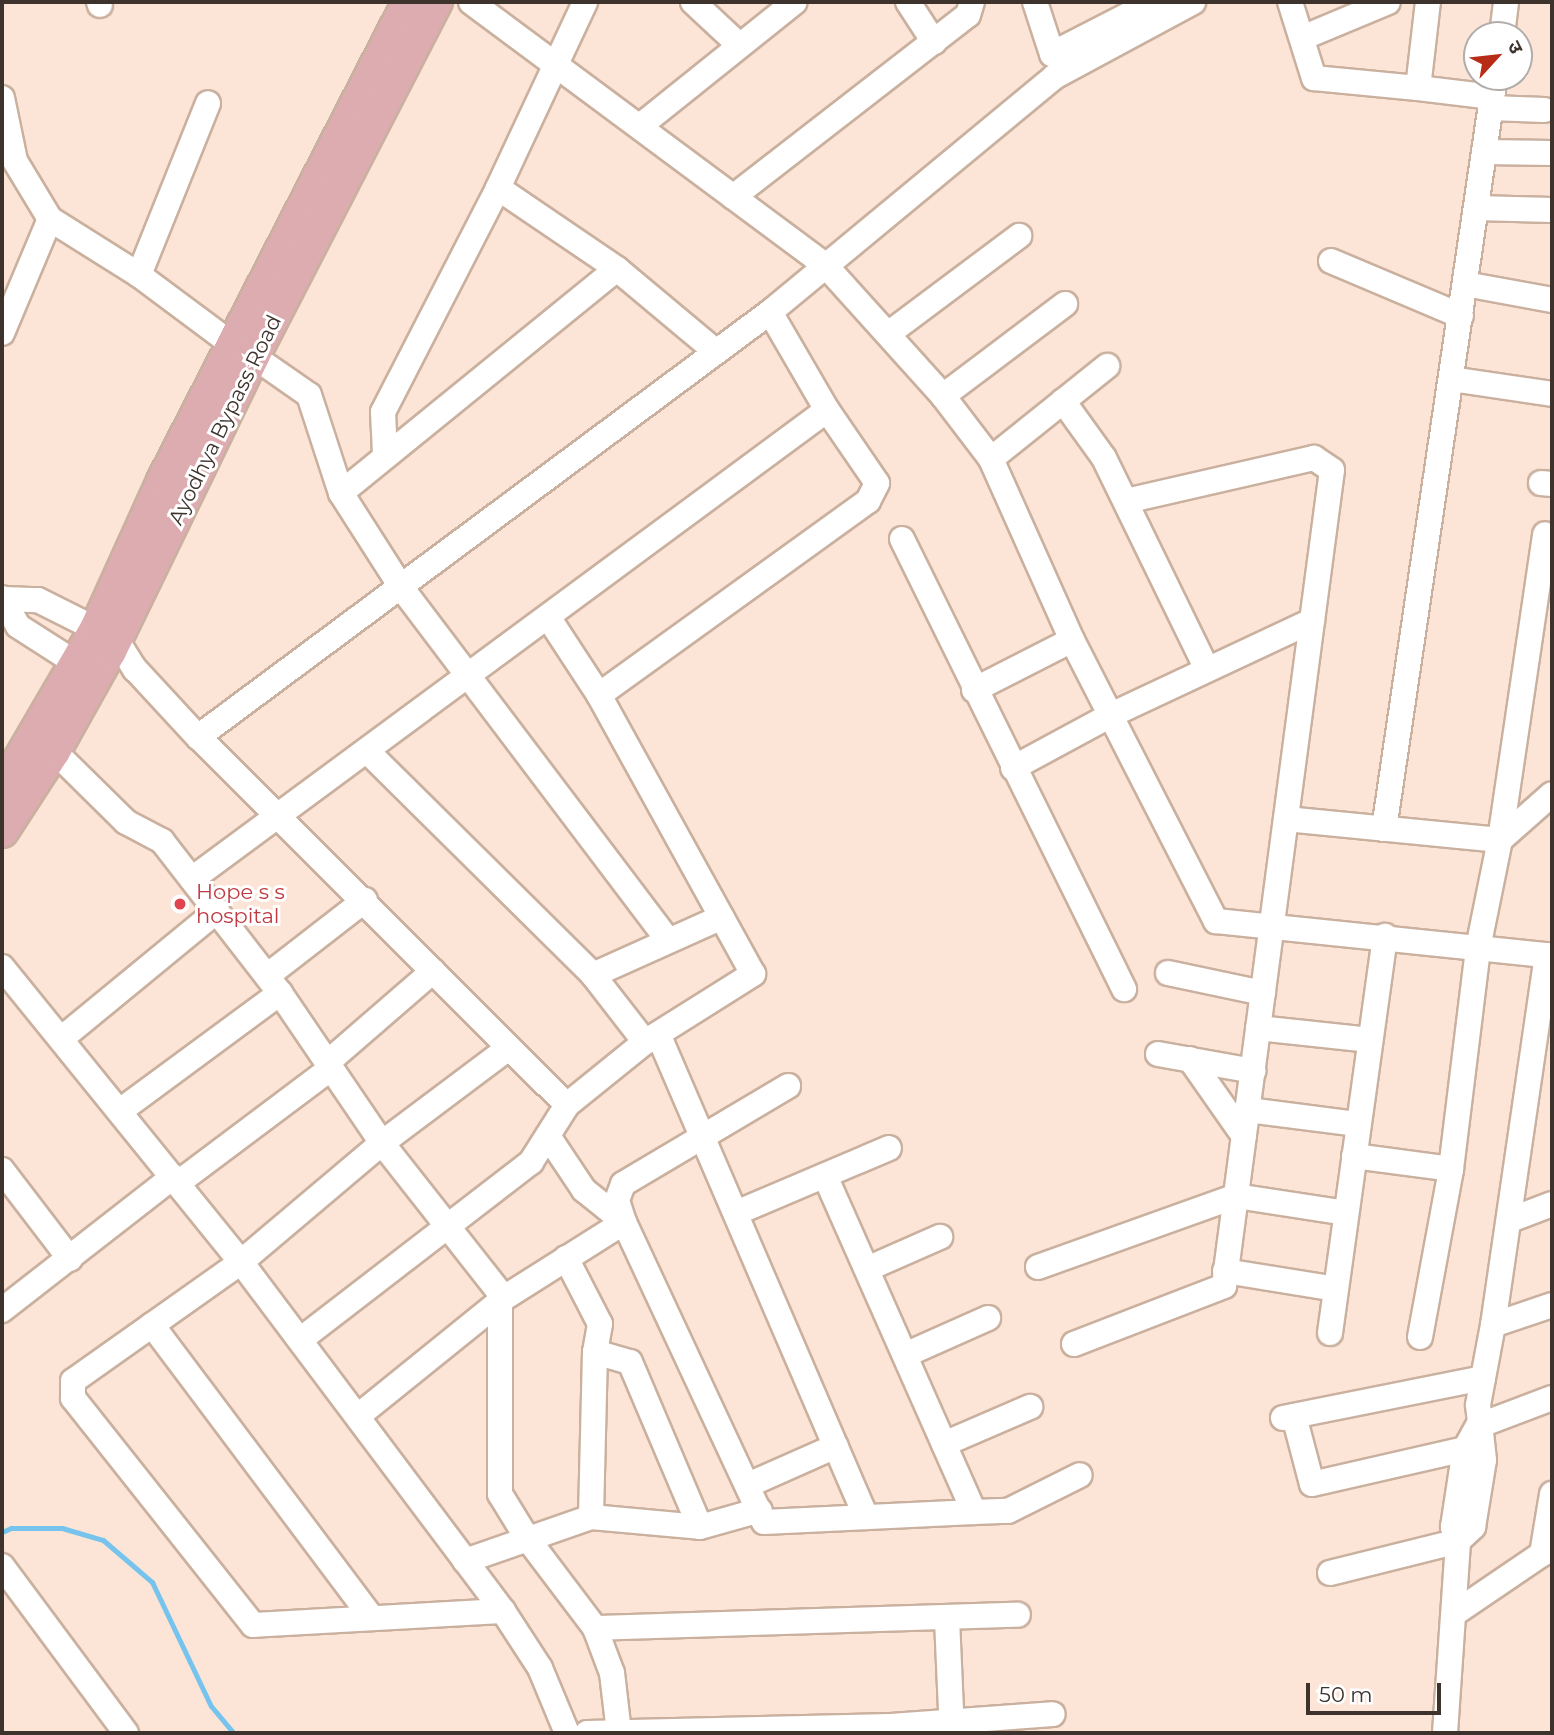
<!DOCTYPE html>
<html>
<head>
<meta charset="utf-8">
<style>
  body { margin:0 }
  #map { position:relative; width:1554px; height:1735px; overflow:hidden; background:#fce5d7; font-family:Montserrat,"Noto Sans Devanagari",sans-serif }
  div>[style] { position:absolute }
  .stream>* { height:5px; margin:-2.5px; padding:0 2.5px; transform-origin:2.5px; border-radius:2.5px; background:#76c3ed }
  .roads { filter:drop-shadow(2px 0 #cab09e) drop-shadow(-2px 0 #cab09e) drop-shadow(0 2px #cab09e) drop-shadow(0 -2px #cab09e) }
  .minor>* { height:24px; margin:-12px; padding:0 12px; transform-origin:12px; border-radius:12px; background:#fff }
  .major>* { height:32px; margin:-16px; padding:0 16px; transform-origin:16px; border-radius:16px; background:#dcacb1 }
  .dots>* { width:19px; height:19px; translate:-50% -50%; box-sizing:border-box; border:4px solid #fff; border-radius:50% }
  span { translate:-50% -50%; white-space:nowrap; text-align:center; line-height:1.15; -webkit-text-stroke:6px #fff; paint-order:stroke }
  .street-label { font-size:21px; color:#3d322c }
  .health-label { font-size:21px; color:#be3a42 }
  .left { translate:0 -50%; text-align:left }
  .frame { position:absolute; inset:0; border:4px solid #3d322c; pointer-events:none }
  .north { position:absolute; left:1463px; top:21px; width:70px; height:70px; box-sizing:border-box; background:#fff; border:2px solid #b1adab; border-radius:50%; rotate:63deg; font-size:19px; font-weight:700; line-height:28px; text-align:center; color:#3d322c }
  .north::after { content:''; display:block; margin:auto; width:24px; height:32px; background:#b82b16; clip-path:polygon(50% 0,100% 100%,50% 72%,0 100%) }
  .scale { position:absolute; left:1306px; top:1683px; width:135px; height:32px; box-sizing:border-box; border:4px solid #3d322c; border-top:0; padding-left:9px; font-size:21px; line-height:24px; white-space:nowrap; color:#3d322c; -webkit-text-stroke:5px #fff; paint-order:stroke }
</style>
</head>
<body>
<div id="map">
  <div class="stream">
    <div style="left:2px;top:1532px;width:10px;rotate:-24deg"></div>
    <div style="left:11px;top:1528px;width:51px"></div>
    <div style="left:62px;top:1528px;width:43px;rotate:16.3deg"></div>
    <div style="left:103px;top:1540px;width:65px;rotate:40.6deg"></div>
    <div style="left:152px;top:1582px;width:137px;rotate:64.6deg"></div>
    <div style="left:211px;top:1706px;width:35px;rotate:50deg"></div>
  </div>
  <div class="roads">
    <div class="minor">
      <div style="left:99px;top:2px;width:3px;rotate:72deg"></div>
      <div style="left:471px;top:2px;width:442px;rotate:36.6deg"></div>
      <div style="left:826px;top:266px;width:175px;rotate:48deg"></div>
      <div style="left:943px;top:396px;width:79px;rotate:52.7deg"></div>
      <div style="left:991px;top:459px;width:198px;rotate:65.9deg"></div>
      <div style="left:1072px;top:640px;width:316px;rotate:62.9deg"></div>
      <div style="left:1216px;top:921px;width:338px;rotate:5.9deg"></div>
      <div style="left:693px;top:2px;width:62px;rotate:43deg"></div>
      <div style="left:908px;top:2px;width:48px;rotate:57deg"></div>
      <div style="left:1035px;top:2px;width:55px;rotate:71.9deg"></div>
      <div style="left:1052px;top:54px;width:114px;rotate:-27.2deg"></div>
      <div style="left:1290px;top:2px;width:80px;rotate:72.5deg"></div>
      <div style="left:1314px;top:78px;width:104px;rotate:5.5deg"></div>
      <div style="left:1418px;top:88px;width:87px;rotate:-83.4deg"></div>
      <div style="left:1502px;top:35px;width:33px;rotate:-83deg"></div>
      <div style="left:1302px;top:38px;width:93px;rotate:-22.7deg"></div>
      <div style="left:1418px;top:88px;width:75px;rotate:6.9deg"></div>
      <div style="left:2px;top:98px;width:64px;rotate:78.3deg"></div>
      <div style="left:15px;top:161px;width:68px;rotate:58.9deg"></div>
      <div style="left:50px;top:219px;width:105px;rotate:32.2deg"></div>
      <div style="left:139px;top:275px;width:117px;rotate:36.7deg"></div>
      <div style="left:1491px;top:108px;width:53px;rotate:2.2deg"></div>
      <div style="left:640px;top:126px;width:198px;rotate:-38.7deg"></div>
      <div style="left:1484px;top:152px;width:68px;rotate:0.8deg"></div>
      <div style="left:498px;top:188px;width:144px;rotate:34.2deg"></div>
      <div style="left:617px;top:269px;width:128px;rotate:39.9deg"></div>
      <div style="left:733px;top:197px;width:297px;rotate:-37.8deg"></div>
      <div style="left:968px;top:15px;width:14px;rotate:-73deg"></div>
      <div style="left:1476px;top:208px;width:76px;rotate:1.5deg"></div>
      <div style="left:1331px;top:261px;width:141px;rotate:22.9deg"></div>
      <div style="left:139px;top:275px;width:185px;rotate:-68.1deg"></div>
      <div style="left:1465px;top:284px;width:88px;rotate:10.4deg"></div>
      <div style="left:2px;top:333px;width:124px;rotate:-67.2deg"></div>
      <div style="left:888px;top:334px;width:164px;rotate:-36.8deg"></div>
      <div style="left:253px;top:356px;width:68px;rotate:34.9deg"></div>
      <div style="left:309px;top:395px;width:103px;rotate:71.9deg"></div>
      <div style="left:341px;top:493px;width:112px;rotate:57.4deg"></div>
      <div style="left:401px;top:587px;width:443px;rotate:52.9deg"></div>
      <div style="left:1451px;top:379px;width:102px;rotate:8.4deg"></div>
      <div style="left:943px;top:396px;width:153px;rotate:-37deg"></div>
      <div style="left:1063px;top:401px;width:70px;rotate:54.3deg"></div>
      <div style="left:1104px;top:458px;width:235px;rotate:64deg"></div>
      <div style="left:385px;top:454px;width:42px;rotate:-92.7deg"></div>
      <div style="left:383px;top:412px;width:252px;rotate:-62.8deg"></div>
      <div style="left:498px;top:188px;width:205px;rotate:-64.9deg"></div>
      <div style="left:991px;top:459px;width:149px;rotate:-38.7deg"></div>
      <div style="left:1541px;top:483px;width:11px;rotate:5deg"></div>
      <div style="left:341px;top:493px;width:355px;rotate:-39.1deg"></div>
      <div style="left:902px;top:539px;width:502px;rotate:63.74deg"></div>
      <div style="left:2px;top:598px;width:32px;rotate:60deg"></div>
      <div style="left:18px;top:626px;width:85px;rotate:32.6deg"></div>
      <div style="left:4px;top:599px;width:34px;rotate:2deg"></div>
      <div style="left:38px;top:600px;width:87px;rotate:26.6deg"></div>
      <div style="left:116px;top:639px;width:36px;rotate:58deg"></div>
      <div style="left:135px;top:669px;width:93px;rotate:47.2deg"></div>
      <div style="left:198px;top:737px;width:521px;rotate:44.92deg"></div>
      <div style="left:567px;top:1105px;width:100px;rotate:-38.9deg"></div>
      <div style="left:645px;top:1042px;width:128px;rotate:-32.2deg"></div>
      <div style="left:753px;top:974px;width:319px;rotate:-118.9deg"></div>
      <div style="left:599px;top:695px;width:93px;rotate:-123.2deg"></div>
      <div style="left:974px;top:690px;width:110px;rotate:-27deg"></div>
      <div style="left:599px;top:695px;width:332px;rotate:-35.8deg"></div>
      <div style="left:868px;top:501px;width:20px;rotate:-63deg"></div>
      <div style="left:877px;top:483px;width:88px;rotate:-124.4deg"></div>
      <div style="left:827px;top:410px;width:113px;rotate:-120.2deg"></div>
      <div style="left:198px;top:737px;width:713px;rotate:-36.61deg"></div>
      <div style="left:770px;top:312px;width:369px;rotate:-39.6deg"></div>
      <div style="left:1054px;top:77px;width:158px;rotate:-28.3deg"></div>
      <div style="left:54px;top:751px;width:101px;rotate:44.6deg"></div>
      <div style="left:126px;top:822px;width:41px;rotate:27.8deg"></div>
      <div style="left:162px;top:841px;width:192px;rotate:52.2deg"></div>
      <div style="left:280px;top:993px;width:181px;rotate:55.8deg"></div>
      <div style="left:382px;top:1143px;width:197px;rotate:51.8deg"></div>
      <div style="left:368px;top:752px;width:317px;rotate:44.7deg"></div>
      <div style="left:593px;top:975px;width:85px;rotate:52.2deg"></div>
      <div style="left:1013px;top:768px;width:111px;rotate:-28.4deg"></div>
      <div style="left:1111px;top:715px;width:222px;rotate:-25.1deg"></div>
      <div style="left:1286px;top:819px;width:215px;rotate:5.6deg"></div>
      <div style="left:1500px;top:840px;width:69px;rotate:-41.5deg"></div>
      <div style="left:1384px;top:829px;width:760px;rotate:-81.6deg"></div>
      <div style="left:192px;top:879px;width:789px;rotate:-36.45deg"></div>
      <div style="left:1547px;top:955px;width:374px;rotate:98.3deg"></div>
      <div style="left:1493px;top:1325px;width:62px;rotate:-18.7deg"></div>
      <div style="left:2px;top:967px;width:380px;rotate:51deg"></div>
      <div style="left:241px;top:1262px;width:436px;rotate:53.1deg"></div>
      <div style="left:503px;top:1611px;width:68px;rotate:57deg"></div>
      <div style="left:540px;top:1668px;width:70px;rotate:67.4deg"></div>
      <div style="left:1168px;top:973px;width:97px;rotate:11.9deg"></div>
      <div style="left:593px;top:975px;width:141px;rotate:-24.2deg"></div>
      <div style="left:267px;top:976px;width:124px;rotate:-37.8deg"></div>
      <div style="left:1258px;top:1028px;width:113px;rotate:6.1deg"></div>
      <div style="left:658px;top:1034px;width:526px;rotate:66.7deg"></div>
      <div style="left:61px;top:1039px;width:202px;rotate:-39.4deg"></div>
      <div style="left:1158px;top:1054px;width:97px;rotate:10.1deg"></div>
      <div style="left:1190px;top:1059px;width:94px;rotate:55deg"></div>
      <div style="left:328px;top:1062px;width:139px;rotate:-40.9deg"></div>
      <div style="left:1248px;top:1110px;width:111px;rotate:7.3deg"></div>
      <div style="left:120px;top:1111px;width:199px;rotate:-36.4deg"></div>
      <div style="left:548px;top:1136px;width:65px;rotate:56.3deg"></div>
      <div style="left:584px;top:1190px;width:51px;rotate:38.7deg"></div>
      <div style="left:1354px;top:1156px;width:98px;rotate:7.6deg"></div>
      <div style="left:2px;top:1170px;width:112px;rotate:52.6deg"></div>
      <div style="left:178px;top:1183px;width:191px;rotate:-36.9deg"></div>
      <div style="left:736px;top:1213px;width:166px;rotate:-23deg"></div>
      <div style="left:1510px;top:1220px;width:45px;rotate:-20.9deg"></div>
      <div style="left:624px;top:1222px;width:23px;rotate:-108deg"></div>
      <div style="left:617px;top:1200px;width:17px;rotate:-69deg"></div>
      <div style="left:623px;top:1184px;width:192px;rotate:-30.7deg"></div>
      <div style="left:566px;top:1258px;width:74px;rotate:62.7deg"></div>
      <div style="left:600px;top:1324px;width:28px;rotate:100deg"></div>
      <div style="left:595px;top:1352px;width:165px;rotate:91.4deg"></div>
      <div style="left:1038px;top:1267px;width:210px;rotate:-19.7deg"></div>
      <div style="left:1236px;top:1196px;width:111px;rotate:8.8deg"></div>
      <div style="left:867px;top:1269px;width:80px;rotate:-23.7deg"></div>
      <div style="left:1225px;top:1271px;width:112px;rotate:9.2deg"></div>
      <div style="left:500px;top:1303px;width:191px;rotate:90deg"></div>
      <div style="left:500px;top:1494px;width:52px;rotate:58.5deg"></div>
      <div style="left:527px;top:1538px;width:113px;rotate:52.9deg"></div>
      <div style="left:595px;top:1628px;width:48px;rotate:69.3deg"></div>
      <div style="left:612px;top:1673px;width:60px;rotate:83.3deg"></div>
      <div style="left:2px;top:1310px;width:217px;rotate:-37.9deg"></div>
      <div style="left:152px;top:1325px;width:366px;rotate:53.1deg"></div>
      <div style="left:1330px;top:1333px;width:401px;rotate:-82.1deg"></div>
      <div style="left:1420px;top:1337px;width:171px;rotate:-79.5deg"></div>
      <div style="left:1451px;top:1169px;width:223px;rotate:-83deg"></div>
      <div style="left:1478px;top:948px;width:110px;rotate:-78.5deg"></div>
      <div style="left:1500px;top:840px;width:309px;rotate:-81.6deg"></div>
      <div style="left:300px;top:1340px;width:292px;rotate:-37.6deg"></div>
      <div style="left:531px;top:1162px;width:67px;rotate:-57.7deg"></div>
      <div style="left:1074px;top:1344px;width:161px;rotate:-21.1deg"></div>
      <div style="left:1224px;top:1286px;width:823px;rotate:-82.46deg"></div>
      <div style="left:1332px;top:470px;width:22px;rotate:-146deg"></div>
      <div style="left:1314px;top:458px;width:193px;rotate:167.1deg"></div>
      <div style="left:595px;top:1352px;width:36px;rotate:16deg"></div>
      <div style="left:630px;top:1362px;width:179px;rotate:67deg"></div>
      <div style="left:905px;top:1355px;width:91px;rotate:-24deg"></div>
      <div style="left:358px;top:1416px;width:188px;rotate:-38.9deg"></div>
      <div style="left:504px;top:1298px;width:142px;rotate:-32.3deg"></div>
      <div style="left:624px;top:1222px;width:331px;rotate:65deg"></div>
      <div style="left:764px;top:1522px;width:210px;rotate:-2.7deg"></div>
      <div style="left:974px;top:1512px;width:368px;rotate:-113.9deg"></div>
      <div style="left:1294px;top:1416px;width:70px;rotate:75.2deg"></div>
      <div style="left:1312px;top:1484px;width:157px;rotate:-12.9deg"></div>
      <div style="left:1283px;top:1418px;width:204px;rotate:-11.3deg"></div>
      <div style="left:944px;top:1444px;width:94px;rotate:-23.3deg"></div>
      <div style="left:748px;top:1485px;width:96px;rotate:-23.9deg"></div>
      <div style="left:974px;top:1512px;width:34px;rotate:-2deg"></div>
      <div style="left:1008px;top:1511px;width:80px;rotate:-26.6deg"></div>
      <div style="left:1542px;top:1554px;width:61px;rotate:-80.5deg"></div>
      <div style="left:465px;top:1561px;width:133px;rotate:-19.2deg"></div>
      <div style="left:591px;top:1517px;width:109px;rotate:5.2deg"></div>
      <div style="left:700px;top:1527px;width:62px;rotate:-15.8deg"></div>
      <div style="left:2px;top:1566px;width:208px;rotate:53.4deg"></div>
      <div style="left:1330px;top:1573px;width:132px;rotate:-14deg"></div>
      <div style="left:1458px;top:1541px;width:21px;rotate:-43deg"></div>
      <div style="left:1473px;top:1527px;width:68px;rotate:-80.7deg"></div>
      <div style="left:1484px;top:1460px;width:55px;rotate:-96.2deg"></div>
      <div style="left:1478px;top:1405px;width:81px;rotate:-79.4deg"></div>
      <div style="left:503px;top:1611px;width:250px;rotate:176.8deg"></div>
      <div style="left:253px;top:1625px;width:290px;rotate:-128.4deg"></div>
      <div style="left:73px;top:1398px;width:17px;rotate:-90deg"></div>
      <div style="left:73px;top:1381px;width:206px;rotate:-35.3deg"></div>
      <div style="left:241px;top:1262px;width:185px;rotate:-40.2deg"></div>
      <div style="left:382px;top:1143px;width:156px;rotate:-36.9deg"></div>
      <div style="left:1455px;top:1613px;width:117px;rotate:-34.2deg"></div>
      <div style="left:947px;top:1619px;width:114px;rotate:87.5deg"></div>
      <div style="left:595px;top:1628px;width:423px;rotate:-1.8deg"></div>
      <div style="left:587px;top:1733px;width:304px;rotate:-1.3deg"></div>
      <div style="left:891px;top:1726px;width:162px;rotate:-4.2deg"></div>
      <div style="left:1445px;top:1733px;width:192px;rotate:-86.1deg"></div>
      <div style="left:1458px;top:1541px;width:15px;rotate:-110deg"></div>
      <div style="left:1453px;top:1527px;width:79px;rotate:-81.3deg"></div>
      <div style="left:1465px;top:1449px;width:26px;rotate:-61deg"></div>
      <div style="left:1478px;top:1426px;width:79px;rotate:-20.7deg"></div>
    </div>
    <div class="major">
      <div style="left:2px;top:790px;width:186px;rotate:-59.7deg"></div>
      <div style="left:96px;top:629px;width:162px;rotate:-65.6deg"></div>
      <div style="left:163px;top:481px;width:538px;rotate:-62.82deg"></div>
      <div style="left:2px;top:831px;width:95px;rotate:-57deg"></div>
      <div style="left:54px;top:751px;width:115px;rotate:-60.8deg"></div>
      <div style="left:110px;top:651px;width:328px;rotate:-64.1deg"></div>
      <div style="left:253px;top:356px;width:399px;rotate:-62.7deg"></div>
    </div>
  </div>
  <div class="dots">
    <div style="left:180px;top:904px;background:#e0444e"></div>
  </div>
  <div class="street-label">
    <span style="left:225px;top:420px;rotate:-64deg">Ayodhya Bypass Road</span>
  </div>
  <div class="health-label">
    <span class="left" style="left:196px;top:904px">Hope s s<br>hospital</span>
  </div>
  <div class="frame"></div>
  <div class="north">उ</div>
  <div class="scale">50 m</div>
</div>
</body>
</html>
